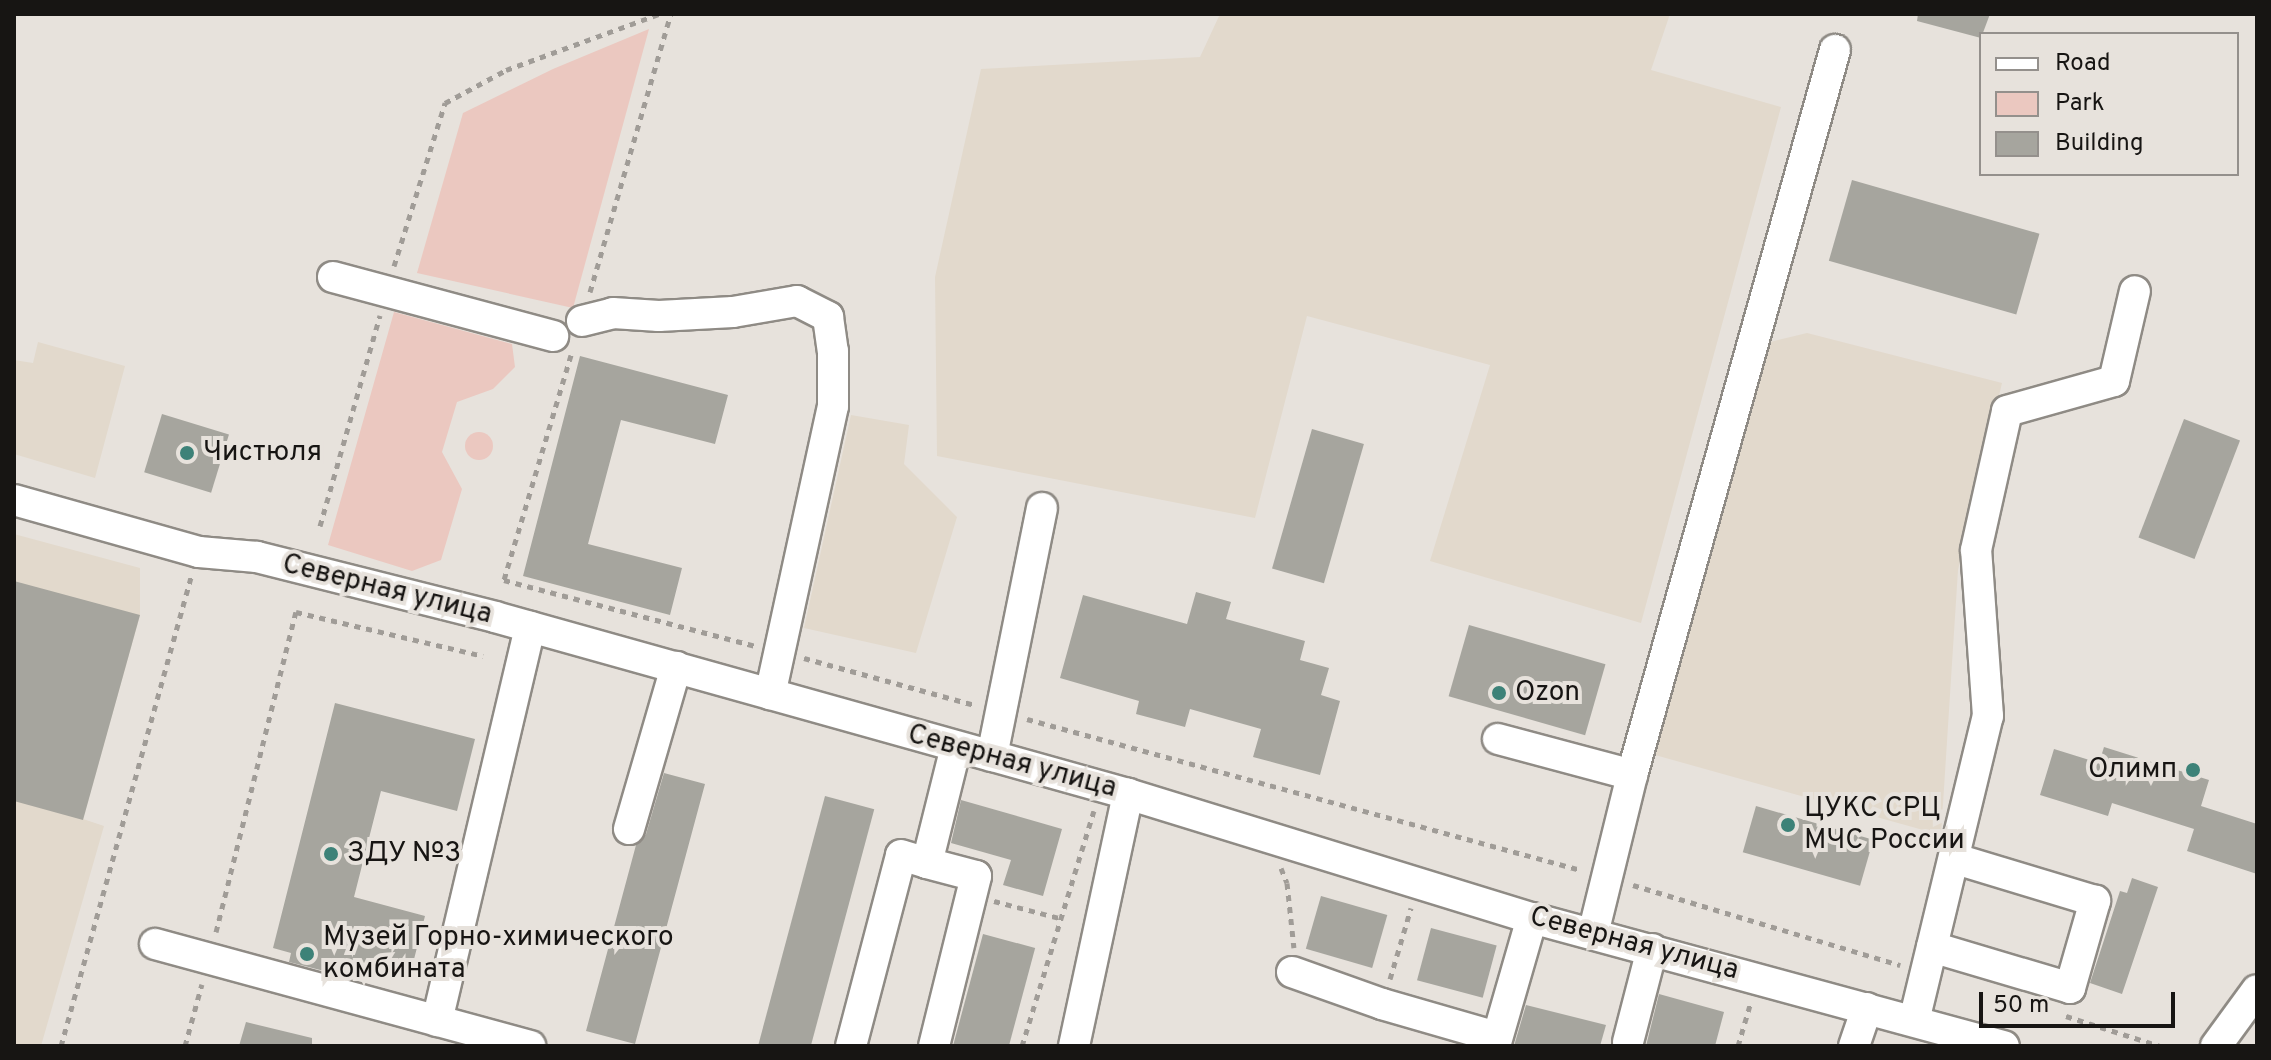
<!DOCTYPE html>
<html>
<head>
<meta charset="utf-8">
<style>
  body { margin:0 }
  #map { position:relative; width:2271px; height:1060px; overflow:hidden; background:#e7e2dc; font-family:Overpass,sans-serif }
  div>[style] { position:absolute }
  .built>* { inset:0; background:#e2d9cc }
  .green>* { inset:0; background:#ebc8c0 }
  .round { border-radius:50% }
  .building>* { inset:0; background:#a6a59e; transform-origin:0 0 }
  .path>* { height:5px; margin-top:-2.5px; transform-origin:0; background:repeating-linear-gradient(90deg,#a09c97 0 6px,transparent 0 12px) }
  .roads { filter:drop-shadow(2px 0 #8f8b85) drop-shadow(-2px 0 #8f8b85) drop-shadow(0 2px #8f8b85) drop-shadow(0 -2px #8f8b85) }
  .minor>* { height:30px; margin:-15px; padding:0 15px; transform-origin:15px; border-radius:15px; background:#fff }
  .dots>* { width:22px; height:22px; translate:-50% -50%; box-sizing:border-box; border:4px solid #e7e2dc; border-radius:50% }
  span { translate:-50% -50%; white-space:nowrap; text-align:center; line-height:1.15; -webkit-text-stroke:8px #e7e2dc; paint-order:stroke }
  .poi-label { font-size:28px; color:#171513 }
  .left { translate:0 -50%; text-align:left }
  .right { translate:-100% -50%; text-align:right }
  .street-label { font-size:28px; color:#171513 }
  .frame { position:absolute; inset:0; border:16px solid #171513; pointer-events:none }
  .legend { position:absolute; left:1979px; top:32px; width:260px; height:144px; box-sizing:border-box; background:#e7e2dc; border:2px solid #94908c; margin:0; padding:10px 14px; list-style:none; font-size:24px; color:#171513 }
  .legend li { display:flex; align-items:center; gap:16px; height:40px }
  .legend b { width:40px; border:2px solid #94908c }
  .scale { position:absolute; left:1979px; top:992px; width:196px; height:36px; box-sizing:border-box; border:4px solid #171513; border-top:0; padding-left:10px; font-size:24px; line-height:28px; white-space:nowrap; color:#171513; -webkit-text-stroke:6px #e7e2dc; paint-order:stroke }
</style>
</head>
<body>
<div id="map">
  <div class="built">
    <div style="clip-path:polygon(1220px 14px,1670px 14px,1651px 70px,1781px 107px,1641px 623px,1430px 561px,1490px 365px,1307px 316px,1255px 518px,937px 456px,935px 277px,981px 69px,1200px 57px)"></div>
    <div style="clip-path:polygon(1807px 333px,2002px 383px,1958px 570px,1941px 835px,1655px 755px,1766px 343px)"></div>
    <div style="clip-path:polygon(38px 342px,125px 366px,95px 478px,14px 454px,14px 360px,33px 363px)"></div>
    <div style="clip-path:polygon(851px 415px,909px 425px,904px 464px,957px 517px,916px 653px,804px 628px)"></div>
    <div style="clip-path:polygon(14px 534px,140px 568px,140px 615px,83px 819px,104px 826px,41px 1046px,14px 1046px)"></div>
  </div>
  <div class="green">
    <div style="clip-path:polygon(649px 29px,573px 308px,417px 273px,463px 113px,553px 69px)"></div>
    <div style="clip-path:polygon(394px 312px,512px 344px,515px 367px,493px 389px,457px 402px,442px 452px,462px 489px,441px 560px,412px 571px,328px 545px)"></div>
    <div class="round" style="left:465px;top:432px;width:28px;height:28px"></div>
  </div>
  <div class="building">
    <div style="clip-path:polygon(1918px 14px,1990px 14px,1981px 38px,1917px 21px)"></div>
    <div style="left:1852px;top:180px;width:195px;height:84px;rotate:16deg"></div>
    <div style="clip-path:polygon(580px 356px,728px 395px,715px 444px,621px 420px,588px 544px,682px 568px,670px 615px,523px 576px)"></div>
    <div style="left:162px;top:414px;width:70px;height:61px;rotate:17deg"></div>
    <div style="left:2184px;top:419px;width:60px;height:127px;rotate:21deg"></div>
    <div style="left:1312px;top:429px;width:54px;height:145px;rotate:16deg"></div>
    <div style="clip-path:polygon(14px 581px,140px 615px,83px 820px,14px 801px)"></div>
    <div style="clip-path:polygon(1196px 592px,1231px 602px,1226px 619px,1305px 641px,1300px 660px,1329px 668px,1321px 695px,1340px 701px,1320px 775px,1253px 757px,1261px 729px,1190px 709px,1185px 727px,1136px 714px,1139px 701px,1060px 678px,1083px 595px,1187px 624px)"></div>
    <div style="left:1469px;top:625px;width:142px;height:74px;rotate:16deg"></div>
    <div style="clip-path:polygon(335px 703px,475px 739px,457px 811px,381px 791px,354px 897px,425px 916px,409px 979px,339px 962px,336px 974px,289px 962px,291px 953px,273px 948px)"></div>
    <div style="clip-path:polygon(2104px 747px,2209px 780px,2201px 806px,2257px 824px,2257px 874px,2187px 851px,2194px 829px,2112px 803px,2108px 816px,2040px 795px,2054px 749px,2099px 763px)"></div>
    <div style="clip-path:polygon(664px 773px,705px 784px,635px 1044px,586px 1031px,636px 845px,646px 834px)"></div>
    <div style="left:825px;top:796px;width:51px;height:260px;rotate:15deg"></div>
    <div style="clip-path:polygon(961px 800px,1062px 829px,1043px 896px,1003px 885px,1011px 860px,951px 843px)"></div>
    <div style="left:1756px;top:806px;width:122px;height:48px;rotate:16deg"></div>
    <div style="clip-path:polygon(2132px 878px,2158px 887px,2122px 994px,2090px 983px,2120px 891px,2127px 893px)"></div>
    <div style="left:1321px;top:896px;width:69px;height:55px;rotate:16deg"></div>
    <div style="left:1431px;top:928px;width:68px;height:54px;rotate:15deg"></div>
    <div style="left:983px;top:934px;width:54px;height:116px;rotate:15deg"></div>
    <div style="clip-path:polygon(1659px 994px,1724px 1012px,1715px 1046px,1646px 1046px)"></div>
    <div style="clip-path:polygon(1526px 1005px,1606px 1025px,1600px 1046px,1514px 1046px)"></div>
    <div style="clip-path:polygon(246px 1022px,312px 1038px,312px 1046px,239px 1046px)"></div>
  </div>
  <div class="path">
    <div style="left:394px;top:266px;width:171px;rotate:-72.6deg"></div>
    <div style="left:445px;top:103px;width:69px;rotate:-28.4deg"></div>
    <div style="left:506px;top:70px;width:163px;rotate:-20.1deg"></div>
    <div style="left:590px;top:292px;width:290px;rotate:-73.8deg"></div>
    <div style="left:571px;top:355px;width:235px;rotate:106.6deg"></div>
    <div style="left:504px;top:580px;width:260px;rotate:14.7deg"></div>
    <div style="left:320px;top:526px;width:219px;rotate:-74.1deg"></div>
    <div style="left:804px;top:658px;width:177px;rotate:15.4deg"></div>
    <div style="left:1027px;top:719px;width:574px;rotate:15.25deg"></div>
    <div style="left:1281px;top:868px;width:16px;rotate:68deg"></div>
    <div style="left:1287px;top:883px;width:65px;rotate:83.9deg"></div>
    <div style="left:1633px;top:885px;width:279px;rotate:16.7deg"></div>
    <div style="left:994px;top:901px;width:71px;rotate:14.6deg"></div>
    <div style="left:216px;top:932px;width:330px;rotate:-76deg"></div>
    <div style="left:296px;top:612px;width:192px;rotate:13.2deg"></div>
    <div style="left:1390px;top:979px;width:74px;rotate:-73.5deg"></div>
    <div style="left:2066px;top:1016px;width:99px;rotate:17.7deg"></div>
    <div style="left:61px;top:1046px;width:488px;rotate:-74.5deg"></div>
    <div style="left:185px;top:1046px;width:64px;rotate:-74.7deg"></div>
    <div style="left:1022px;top:1046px;width:246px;rotate:-73deg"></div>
    <div style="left:1738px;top:1046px;width:43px;rotate:-73.7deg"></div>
  </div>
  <div class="roads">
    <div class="minor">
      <div style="left:333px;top:277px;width:228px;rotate:15deg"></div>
      <div style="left:582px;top:321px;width:32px;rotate:-14deg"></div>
      <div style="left:613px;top:313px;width:46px;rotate:3.7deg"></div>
      <div style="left:659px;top:316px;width:74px;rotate:-3.1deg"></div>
      <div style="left:733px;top:312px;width:65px;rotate:-9.8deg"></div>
      <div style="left:797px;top:301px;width:35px;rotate:27deg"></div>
      <div style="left:828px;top:317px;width:34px;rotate:82deg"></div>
      <div style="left:833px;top:351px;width:55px;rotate:90deg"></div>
      <div style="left:833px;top:406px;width:295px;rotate:102.3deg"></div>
      <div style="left:14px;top:500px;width:192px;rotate:15.7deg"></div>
      <div style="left:199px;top:552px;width:58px;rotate:4.9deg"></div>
      <div style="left:257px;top:557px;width:245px;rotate:14.1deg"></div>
      <div style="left:495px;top:617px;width:657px;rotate:15.62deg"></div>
      <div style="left:1128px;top:794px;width:423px;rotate:17.1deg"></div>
      <div style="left:1532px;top:918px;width:489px;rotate:15.2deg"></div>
      <div style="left:1498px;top:739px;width:139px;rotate:15deg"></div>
      <div style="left:992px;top:756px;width:253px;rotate:-78.6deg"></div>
      <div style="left:629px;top:829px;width:169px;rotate:-73.8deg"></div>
      <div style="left:1593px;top:934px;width:164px;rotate:-76.2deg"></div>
      <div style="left:1632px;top:775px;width:753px;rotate:-74.36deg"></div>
      <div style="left:155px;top:944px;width:389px;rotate:15.2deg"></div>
      <div style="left:1932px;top:947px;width:144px;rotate:16.5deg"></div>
      <div style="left:2070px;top:988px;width:91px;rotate:-74deg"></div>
      <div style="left:2095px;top:901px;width:145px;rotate:-163.2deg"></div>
      <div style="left:1292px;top:972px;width:96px;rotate:19.6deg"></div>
      <div style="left:1382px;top:1004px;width:119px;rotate:16.1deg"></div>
      <div style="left:437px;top:1021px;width:405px;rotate:-76.7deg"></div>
      <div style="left:1914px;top:1021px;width:314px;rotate:-76.4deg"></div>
      <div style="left:1988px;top:716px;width:166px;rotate:-94.1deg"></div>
      <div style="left:1976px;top:550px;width:142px;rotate:-77.4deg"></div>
      <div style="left:2007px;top:411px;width:111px;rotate:-15.7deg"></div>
      <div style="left:2114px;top:381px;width:92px;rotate:-76.9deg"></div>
      <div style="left:1628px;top:1042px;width:96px;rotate:-75.5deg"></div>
      <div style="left:851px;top:1046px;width:197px;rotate:-75.3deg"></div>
      <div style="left:901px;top:855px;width:27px;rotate:17deg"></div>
      <div style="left:934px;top:1046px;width:175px;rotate:-76.1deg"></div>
      <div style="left:976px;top:876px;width:51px;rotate:-165.1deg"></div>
      <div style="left:927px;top:863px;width:120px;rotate:-76deg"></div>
      <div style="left:1074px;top:1046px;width:258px;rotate:-77.9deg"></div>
      <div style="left:1495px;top:1046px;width:133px;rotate:-73.9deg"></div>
      <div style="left:1854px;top:1046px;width:40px;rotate:-71.1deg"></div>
      <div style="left:2216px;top:1046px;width:69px;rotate:-53.8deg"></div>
    </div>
  </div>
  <div class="dots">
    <div style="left:187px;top:453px;background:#3d8278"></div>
    <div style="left:1499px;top:693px;background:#3d8278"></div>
    <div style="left:2193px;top:770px;background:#3d8278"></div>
    <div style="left:1788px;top:825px;background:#3d8278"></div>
    <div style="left:331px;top:854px;background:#3d8278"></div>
    <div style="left:307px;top:954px;background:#3d8278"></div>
  </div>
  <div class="poi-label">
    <span class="left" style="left:203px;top:453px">Чистюля</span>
    <span class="left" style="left:1515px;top:693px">Ozon</span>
    <span class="right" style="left:2177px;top:770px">Олимп</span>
    <span class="left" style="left:1804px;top:825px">ЦУКС СРЦ<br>МЧС России</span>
    <span class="left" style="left:347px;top:854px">ЗДУ №3</span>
    <span class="left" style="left:323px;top:954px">Музей Горно-химического<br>комбината</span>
  </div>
  <div class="street-label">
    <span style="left:387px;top:590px;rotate:14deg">Северная улица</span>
    <span style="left:1012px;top:762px;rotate:15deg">Северная улица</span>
    <span style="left:1634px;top:944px;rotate:15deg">Северная улица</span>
  </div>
  <div class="frame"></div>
  <ul class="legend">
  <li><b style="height:10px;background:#fff"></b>Road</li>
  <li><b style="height:22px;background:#ebc8c0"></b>Park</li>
  <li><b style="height:22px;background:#a6a59e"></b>Building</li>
  </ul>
  <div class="scale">50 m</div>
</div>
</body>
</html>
